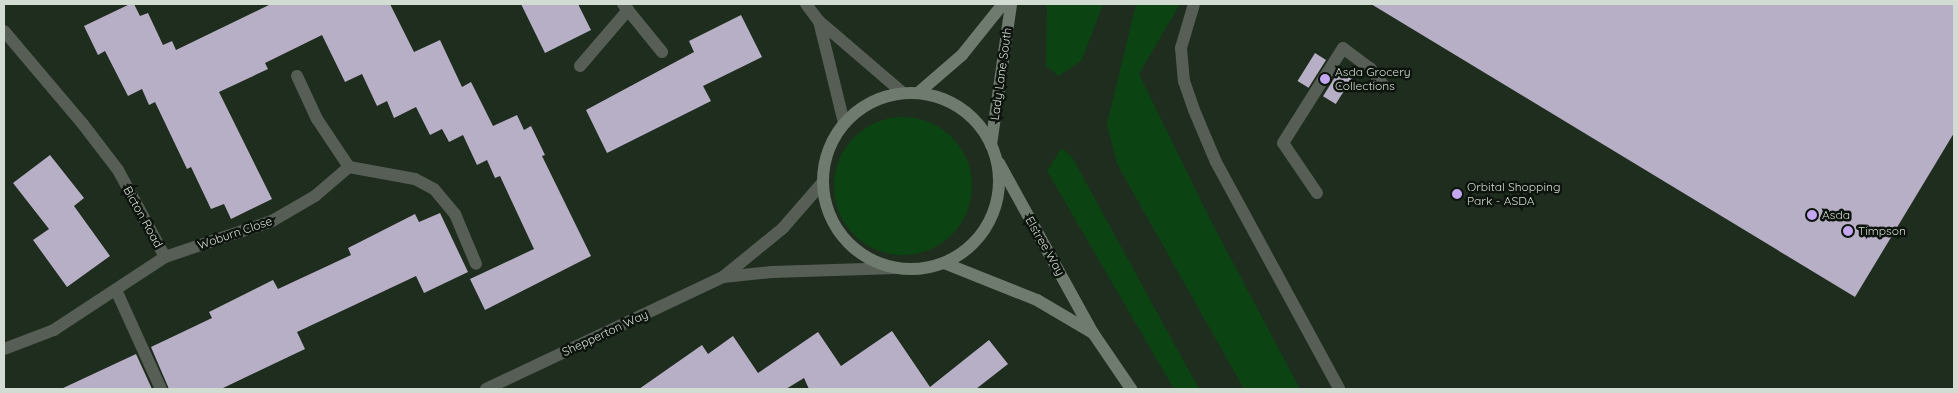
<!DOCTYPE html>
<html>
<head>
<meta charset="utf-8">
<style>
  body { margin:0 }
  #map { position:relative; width:1958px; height:393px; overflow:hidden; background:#1f2d1f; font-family:Quicksand,sans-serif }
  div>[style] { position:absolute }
  .green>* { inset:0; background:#0b4312 }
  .round { border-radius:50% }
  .building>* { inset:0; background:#b7afc5; transform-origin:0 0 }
  .service>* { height:12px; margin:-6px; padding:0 6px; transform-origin:6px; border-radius:6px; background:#575e56 }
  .minor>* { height:12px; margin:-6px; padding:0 6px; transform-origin:6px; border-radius:6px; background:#575e56 }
  .secondary>* { height:12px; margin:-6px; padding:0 6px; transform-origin:6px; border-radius:6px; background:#707b70 }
  .secondary>.ring { margin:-6px; padding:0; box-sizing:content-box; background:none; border:12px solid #707b70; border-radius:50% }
  .dots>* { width:14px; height:14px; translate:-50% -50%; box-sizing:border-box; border:2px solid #0d130d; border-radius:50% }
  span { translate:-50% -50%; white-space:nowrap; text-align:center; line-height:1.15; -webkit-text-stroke:5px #0d130d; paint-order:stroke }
  .poi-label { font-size:12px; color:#d3dcd3 }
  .left { translate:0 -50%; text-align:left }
  .street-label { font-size:12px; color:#d3dcd3 }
  .frame { position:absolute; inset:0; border:5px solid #d3dcd3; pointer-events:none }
</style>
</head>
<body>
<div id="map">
  <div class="green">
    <div style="clip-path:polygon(1047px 4px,1103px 4px,1082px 60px,1059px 76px,1046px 66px)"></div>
    <div style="clip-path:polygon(1136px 4px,1180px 4px,1139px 74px,1212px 223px,1300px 389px,1244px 389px,1117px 164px,1107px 124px)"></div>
    <div class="round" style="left:834px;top:117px;width:138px;height:138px"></div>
    <div style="clip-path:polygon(1062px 148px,1072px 157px,1199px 389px,1174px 389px,1047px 171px)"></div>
  </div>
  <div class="building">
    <div style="clip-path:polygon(130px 4px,134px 4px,140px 16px,148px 13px,163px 45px,172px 41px,176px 50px,271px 4px,390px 4px,414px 52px,440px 40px,462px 87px,471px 82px,493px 126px,517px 115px,524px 130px,531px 126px,545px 155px,542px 156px,591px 256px,485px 310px,470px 279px,534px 249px,500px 176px,495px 178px,487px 160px,477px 165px,463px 135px,449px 142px,442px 129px,430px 135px,416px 107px,394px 118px,387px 101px,377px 106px,362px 74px,345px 82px,322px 35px,265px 63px,268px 69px,219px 92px,272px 199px,231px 219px,224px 204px,211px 209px,191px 167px,187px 169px,155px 102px,149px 105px,142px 89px,128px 96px,105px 51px,98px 55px,84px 26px)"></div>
    <div style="clip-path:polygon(521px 4px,578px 4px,591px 30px,545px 53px)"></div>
    <div style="clip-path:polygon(1371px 4px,1954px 4px,1954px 133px,1855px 297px)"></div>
    <div style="clip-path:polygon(741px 15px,762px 57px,703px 86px,711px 101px,607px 153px,586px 110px,694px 52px,689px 41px)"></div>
    <div style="left:1315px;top:53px;width:13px;height:33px;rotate:32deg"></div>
    <div style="left:1340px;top:69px;width:15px;height:32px;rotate:32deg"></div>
    <div style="clip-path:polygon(50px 155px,84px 198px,74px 206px,110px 256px,67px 287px,33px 240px,49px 229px,13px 183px)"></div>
    <div style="clip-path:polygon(440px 213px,468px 272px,424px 293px,416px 276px,297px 332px,305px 349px,221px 389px,169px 389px,151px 347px,212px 318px,209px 312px,273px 280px,278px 289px,351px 255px,348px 248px,415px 214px,419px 222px)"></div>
    <div style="clip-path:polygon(892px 331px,930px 387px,989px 340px,1008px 364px,976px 389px,809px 389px,804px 378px,786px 389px,639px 389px,702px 345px,708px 354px,733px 336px,758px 373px,818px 332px,841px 366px)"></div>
    <div style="clip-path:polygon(136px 354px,152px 389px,61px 389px)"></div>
  </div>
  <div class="service">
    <div style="left:623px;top:4px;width:62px;rotate:50.9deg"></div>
    <div style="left:1194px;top:4px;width:46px;rotate:106.5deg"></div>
    <div style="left:1181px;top:48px;width:33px;rotate:85deg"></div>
    <div style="left:1184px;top:81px;width:31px;rotate:71deg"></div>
    <div style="left:1194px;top:110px;width:56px;rotate:67.1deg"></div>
    <div style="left:1216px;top:162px;width:258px;rotate:61.5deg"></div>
    <div style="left:580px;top:66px;width:74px;rotate:-49.4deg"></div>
    <div style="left:297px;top:76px;width:47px;rotate:65.1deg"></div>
    <div style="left:317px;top:119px;width:58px;rotate:56.3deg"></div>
    <div style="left:349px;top:167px;width:67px;rotate:10.3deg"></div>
    <div style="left:415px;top:179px;width:21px;rotate:28deg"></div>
    <div style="left:434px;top:189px;width:33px;rotate:50deg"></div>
    <div style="left:455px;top:214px;width:54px;rotate:67.2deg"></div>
    <div style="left:1317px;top:193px;width:60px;rotate:-124.2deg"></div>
    <div style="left:1283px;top:143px;width:112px;rotate:-57.7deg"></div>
    <div style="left:1343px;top:48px;width:34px;rotate:37deg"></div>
    <div style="left:1370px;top:68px;width:23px;rotate:52deg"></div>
    <div style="left:116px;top:290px;width:109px;rotate:65.6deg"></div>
  </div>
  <div class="minor">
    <div style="left:806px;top:4px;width:21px;rotate:53deg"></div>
    <div style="left:819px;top:21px;width:111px;rotate:40.6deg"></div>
    <div style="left:819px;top:21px;width:105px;rotate:76.2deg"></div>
    <div style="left:4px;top:31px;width:121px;rotate:49.7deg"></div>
    <div style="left:82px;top:123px;width:59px;rotate:52.5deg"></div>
    <div style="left:118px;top:170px;width:99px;rotate:61.6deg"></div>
    <div style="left:165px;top:257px;width:133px;rotate:146.7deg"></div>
    <div style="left:54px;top:330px;width:53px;rotate:159.2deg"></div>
    <div style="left:165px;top:257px;width:113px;rotate:-18.6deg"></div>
    <div style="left:272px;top:221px;width:50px;rotate:-30.2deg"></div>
    <div style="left:315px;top:196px;width:45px;rotate:-40.5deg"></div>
    <div style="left:723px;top:277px;width:49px;rotate:-5.8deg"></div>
    <div style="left:772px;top:272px;width:125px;rotate:-1.8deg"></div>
    <div style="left:486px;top:389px;width:262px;rotate:-25.3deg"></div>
    <div style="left:723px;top:277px;width:77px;rotate:-39.2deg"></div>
    <div style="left:783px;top:228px;width:61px;rotate:-49deg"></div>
  </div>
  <div class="secondary">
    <div style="left:918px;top:93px;width:58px;rotate:-40.8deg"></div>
    <div style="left:962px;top:55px;width:65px;rotate:-51.2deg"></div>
    <div class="ring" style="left:823px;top:93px;width:164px;height:164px"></div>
    <div style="left:991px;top:145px;width:142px;rotate:-81.9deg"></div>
    <div style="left:999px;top:163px;width:194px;rotate:61.1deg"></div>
    <div style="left:1093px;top:333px;width:68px;rotate:55.8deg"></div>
    <div style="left:944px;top:263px;width:100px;rotate:21.7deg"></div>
    <div style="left:1037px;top:300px;width:65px;rotate:30.5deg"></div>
  </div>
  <div class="dots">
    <div style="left:1325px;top:79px;background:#c5a7f1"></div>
    <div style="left:1457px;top:194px;background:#c5a7f1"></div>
    <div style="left:1812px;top:215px;background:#c5a7f1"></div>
    <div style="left:1848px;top:231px;background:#c5a7f1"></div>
  </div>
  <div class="poi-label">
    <span class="left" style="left:1335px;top:79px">Asda Grocery<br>Collections</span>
    <span class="left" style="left:1467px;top:194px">Orbital Shopping<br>Park - ASDA</span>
    <span class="left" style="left:1822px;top:215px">Asda</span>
    <span class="left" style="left:1858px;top:231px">Timpson</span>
  </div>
  <div class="street-label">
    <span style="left:1001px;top:74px;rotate:-82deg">Lady Lane South</span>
    <span style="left:143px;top:217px;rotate:61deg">Bicton Road</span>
    <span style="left:235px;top:233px;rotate:-19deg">Woburn Close</span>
    <span style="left:1045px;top:246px;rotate:60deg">Elstree Way</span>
    <span style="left:605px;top:333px;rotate:-25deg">Shepperton Way</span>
  </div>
  <div class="frame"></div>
</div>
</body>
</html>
